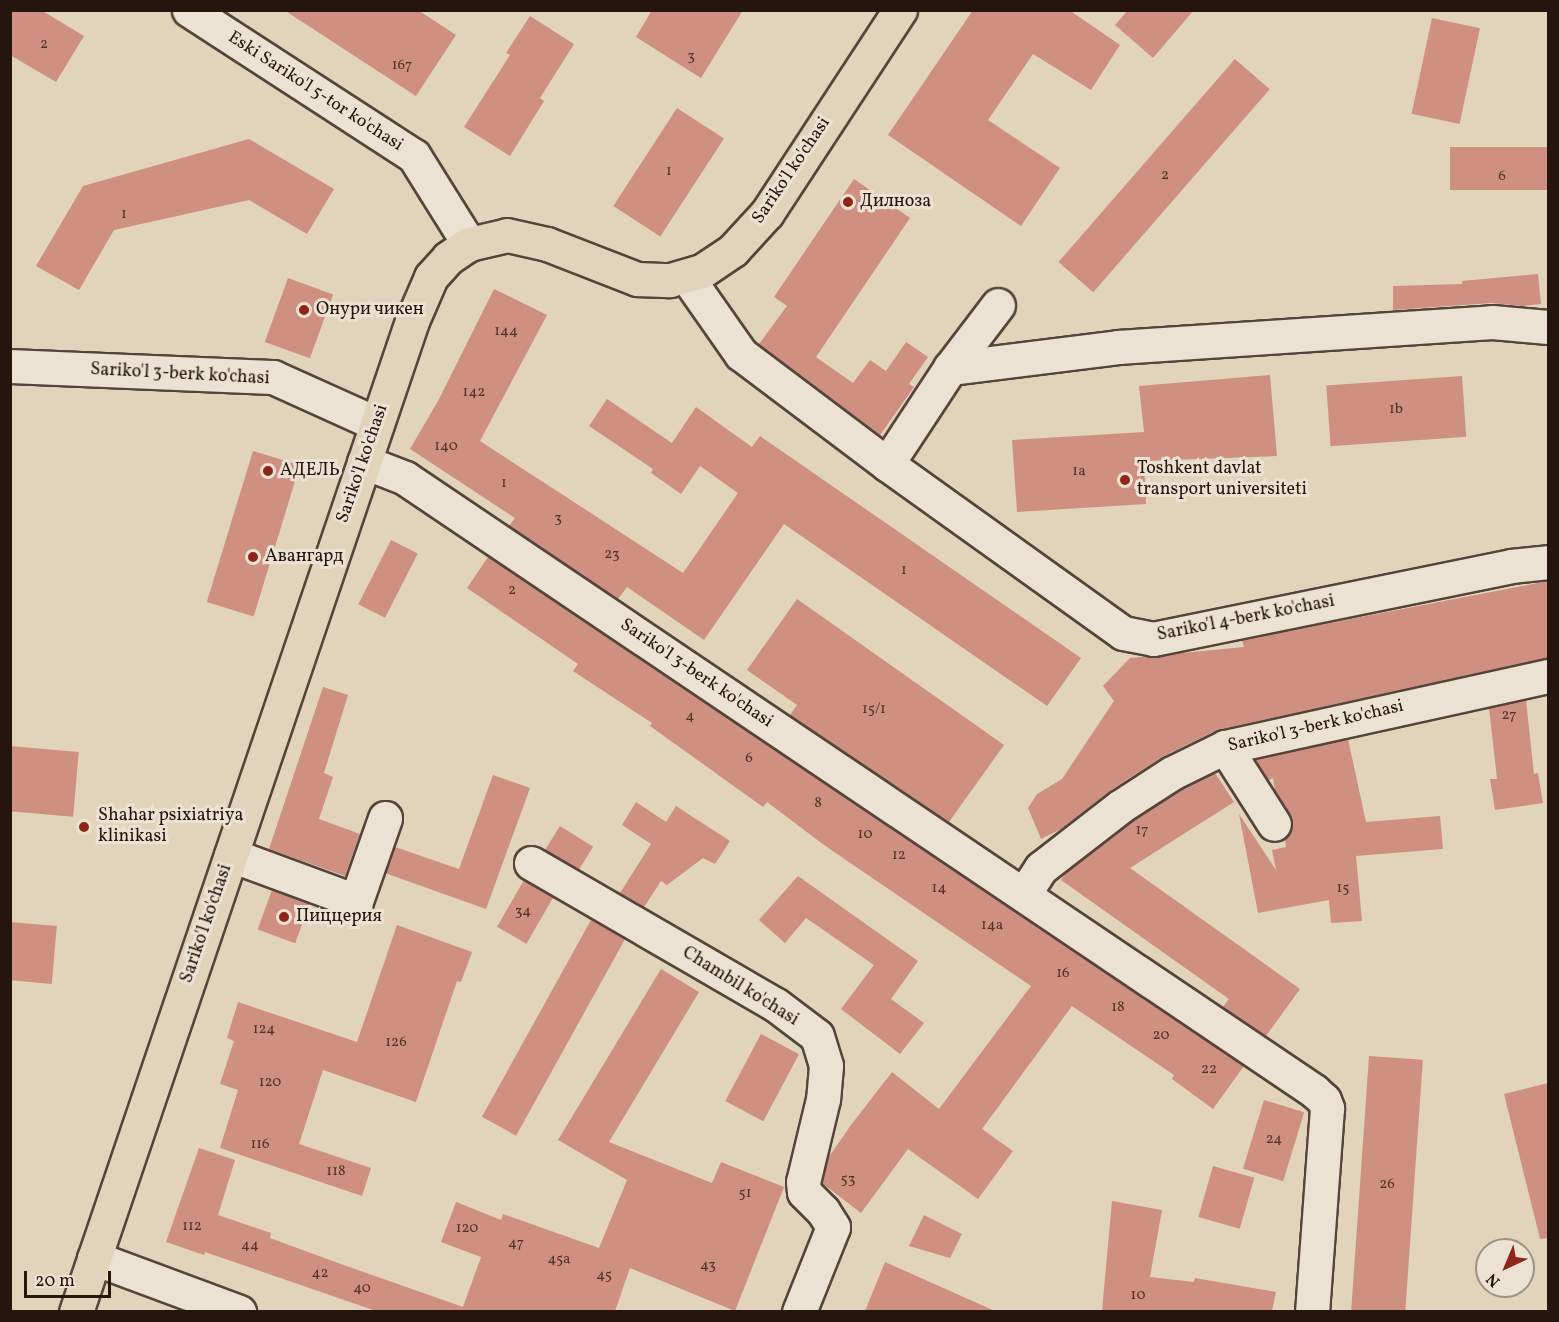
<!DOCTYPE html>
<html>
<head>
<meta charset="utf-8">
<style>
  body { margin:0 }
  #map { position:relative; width:1559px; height:1322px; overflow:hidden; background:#e2d3bb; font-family:Vollkorn,serif }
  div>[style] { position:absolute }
  .building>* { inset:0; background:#cf8f81; transform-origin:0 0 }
  .roads { filter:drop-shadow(2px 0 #554439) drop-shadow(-2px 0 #554439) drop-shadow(0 2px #554439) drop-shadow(0 -2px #554439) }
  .minor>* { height:33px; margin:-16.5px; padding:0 16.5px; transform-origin:16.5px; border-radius:16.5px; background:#ece2d3 }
  .major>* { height:33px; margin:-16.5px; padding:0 16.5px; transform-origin:16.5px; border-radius:16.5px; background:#e2d3bb }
  .dots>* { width:16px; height:16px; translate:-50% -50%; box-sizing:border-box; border:3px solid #ece2d3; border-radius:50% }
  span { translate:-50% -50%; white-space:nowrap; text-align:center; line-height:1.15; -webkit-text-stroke:6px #ece2d3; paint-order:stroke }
  .number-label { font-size:15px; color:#50332b }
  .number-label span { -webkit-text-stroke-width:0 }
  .street-label { font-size:18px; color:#26140e }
  .poi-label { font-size:18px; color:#26140e }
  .left { translate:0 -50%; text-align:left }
  .frame { position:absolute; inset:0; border:12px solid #26140e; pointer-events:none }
  .north { position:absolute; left:1475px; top:1238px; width:60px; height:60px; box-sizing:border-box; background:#ece2d3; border:2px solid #9d9084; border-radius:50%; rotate:224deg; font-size:16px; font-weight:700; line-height:24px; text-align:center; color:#26140e }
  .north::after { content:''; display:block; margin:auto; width:21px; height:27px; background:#8f2418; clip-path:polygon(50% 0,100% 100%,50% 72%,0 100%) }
  .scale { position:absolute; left:24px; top:1271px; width:87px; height:27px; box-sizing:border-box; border:3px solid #26140e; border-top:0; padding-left:8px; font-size:18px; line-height:21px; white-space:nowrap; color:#26140e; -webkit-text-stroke:4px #ece2d3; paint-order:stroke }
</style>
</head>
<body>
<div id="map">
  <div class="building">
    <div style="clip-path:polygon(10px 10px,41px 10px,84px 36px,56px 82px,10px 55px)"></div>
    <div style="clip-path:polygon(284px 10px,418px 10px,456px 35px,416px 96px)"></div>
    <div style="clip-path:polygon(652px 10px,743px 10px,701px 78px,636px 37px)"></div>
    <div style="clip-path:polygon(973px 10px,1069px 10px,1120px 45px,1091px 90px,1033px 54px,988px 120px,1060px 168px,1021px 226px,888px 135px)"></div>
    <div style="clip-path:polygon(1128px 10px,1194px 10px,1153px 58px,1115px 25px)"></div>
    <div style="clip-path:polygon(530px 16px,574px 44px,540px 98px,544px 101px,510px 156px,464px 127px,510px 55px,506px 53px)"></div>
    <div style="left:1432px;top:18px;width:49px;height:98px;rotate:12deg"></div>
    <div style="left:1235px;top:59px;width:46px;height:269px;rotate:41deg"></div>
    <div style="left:677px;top:108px;width:56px;height:117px;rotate:33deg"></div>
    <div style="clip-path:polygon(249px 139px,334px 189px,307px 234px,249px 200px,114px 230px,79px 290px,36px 266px,83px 186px)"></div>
    <div style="left:1548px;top:147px;width:43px;height:98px;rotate:90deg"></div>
    <div style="clip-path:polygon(854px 179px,910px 218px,816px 357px,853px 383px,870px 360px,886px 371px,906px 342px,928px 357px,909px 384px,914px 387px,880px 435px,759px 344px,787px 306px,774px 297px)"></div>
    <div style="clip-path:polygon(1538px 274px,1541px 304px,1522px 306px,1491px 303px,1393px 310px,1393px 286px,1462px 284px,1462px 281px)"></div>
    <div style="left:288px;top:278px;width:48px;height:68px;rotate:20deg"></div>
    <div style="clip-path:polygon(494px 289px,547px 315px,480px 441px,683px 573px,738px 493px,700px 466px,681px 494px,651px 473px,653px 469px,589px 426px,607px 399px,672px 443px,696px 407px,752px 447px,760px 436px,1081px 658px,1047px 706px,784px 524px,704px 640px,627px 587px,618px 599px,509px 526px,515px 518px,410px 449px,438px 401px)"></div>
    <div style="clip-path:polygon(1270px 375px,1277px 456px,1144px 461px,1146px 504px,1017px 512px,1012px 440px,1144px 432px,1139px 386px)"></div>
    <div style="left:1462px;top:376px;width:61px;height:136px;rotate:86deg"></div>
    <div style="left:253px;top:451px;width:49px;height:158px;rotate:17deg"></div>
    <div style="left:391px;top:540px;width:30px;height:72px;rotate:27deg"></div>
    <div style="clip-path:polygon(488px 557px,1244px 1066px,1213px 1109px,1172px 1079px,1174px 1075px,1072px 1006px,982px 1129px,1013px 1151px,978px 1199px,908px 1149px,861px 1213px,822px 1183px,828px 1158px,851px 1125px,892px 1072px,939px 1109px,1031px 986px,824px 845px,767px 802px,763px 807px,650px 726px,652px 723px,573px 671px,578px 664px,467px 588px)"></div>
    <div style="clip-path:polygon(1548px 581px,1548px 658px,1217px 730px,1162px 757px,1111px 790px,1061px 829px,1041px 839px,1028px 808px,1037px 794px,1062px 779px,1114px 701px,1103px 686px,1130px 658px,1244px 647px,1242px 640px)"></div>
    <div style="clip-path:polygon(797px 599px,1004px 745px,949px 822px,790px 715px,797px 705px,747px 670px)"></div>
    <div style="clip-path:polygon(323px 687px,348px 695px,324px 773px,333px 777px,319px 819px,360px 834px,345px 876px,269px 849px)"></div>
    <div style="clip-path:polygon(1526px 700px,1534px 774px,1538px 773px,1543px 803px,1495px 810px,1490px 779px,1497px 779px,1489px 708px)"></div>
    <div style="clip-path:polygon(1348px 739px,1366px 822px,1440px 816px,1443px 849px,1356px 856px,1362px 921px,1331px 923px,1329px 900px,1258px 913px,1239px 814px,1276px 870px,1272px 850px,1286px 847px,1285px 839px,1291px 832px,1293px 824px,1290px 814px,1275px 791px,1273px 778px,1269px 780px,1255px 760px)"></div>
    <div style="left:10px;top:746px;width:69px;height:65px;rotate:5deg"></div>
    <div style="clip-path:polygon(1215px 773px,1234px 802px,1130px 868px,1300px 989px,1266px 1036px,1223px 1007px,1229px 999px,1061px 880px,1066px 873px,1132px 821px,1181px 789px)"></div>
    <div style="clip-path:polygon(493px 775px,530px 788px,486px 909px,385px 873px,395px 847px,459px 869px)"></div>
    <div style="clip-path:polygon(636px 802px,666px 822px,676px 806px,730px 841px,715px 864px,703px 858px,667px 885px,661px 881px,644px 907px,620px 893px,651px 844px,622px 825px)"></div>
    <div style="left:560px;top:826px;width:39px;height:28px;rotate:32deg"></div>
    <div style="clip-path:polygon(798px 876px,918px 961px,891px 999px,924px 1023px,900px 1054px,841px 1009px,874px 965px,806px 918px,785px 943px,759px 920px)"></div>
    <div style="left:524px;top:880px;width:34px;height:54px;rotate:30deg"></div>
    <div style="left:272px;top:890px;width:40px;height:42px;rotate:20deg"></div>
    <div style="left:591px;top:920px;width:39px;height:225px;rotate:29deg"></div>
    <div style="left:10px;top:922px;width:47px;height:58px;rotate:5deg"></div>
    <div style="clip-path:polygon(397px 925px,472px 952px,461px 982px,457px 981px,416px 1102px,323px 1070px,299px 1144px,371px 1168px,362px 1196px,220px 1148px,238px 1090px,220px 1084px,234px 1041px,227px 1038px,238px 1002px,357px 1042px)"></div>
    <div style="clip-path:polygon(661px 969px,699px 992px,609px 1142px,712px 1183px,721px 1162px,784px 1187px,735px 1311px,630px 1268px,615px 1311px,376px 1311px,205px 1252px,204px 1255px,166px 1242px,199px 1148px,235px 1160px,218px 1215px,271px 1233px,270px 1238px,338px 1263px,463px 1307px,481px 1257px,441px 1242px,456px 1202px,501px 1220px,503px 1214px,599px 1248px,627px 1180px,558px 1140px)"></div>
    <div style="left:761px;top:1034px;width:43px;height:76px;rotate:28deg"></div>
    <div style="left:1369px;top:1056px;width:54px;height:255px;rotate:4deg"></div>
    <div style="clip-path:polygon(1548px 1083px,1548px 1238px,1540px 1239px,1504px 1094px)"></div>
    <div style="left:1264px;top:1100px;width:42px;height:72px;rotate:17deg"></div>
    <div style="left:1213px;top:1166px;width:43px;height:53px;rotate:16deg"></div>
    <div style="clip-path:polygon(1112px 1201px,1162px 1210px,1150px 1277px,1194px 1282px,1195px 1278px,1276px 1292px,1272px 1311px,1102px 1311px)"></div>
    <div style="clip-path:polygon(924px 1215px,962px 1234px,950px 1258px,909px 1246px)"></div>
    <div style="clip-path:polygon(885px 1262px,995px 1311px,865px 1311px)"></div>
  </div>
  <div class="roads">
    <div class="minor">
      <div style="left:189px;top:10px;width:268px;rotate:33deg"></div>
      <div style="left:414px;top:156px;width:104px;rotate:58deg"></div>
      <div style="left:687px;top:277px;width:94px;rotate:55deg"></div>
      <div style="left:741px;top:354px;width:183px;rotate:37deg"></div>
      <div style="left:887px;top:464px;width:290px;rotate:35.6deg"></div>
      <div style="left:1123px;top:633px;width:31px;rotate:11deg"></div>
      <div style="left:1153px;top:639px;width:365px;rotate:-11.5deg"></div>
      <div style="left:1511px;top:566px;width:37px;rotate:-6deg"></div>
      <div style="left:10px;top:366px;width:263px;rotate:2.4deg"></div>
      <div style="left:273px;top:377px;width:114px;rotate:24.3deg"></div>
      <div style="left:950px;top:368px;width:79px;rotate:-52.7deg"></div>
      <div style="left:364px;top:462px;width:44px;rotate:21.3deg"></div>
      <div style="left:405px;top:478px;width:1096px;rotate:33.99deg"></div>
      <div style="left:1314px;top:1091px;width:13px;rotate:42deg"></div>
      <div style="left:1324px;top:1100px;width:9px;rotate:69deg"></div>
      <div style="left:1327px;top:1108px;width:205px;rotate:94.2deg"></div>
      <div style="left:887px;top:464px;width:115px;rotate:-56.7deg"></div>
      <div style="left:950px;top:368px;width:169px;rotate:-7.1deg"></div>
      <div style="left:1118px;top:347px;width:375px;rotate:-3.8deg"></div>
      <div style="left:1492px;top:322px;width:56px;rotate:5.1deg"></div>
      <div style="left:1225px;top:747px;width:91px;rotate:57.5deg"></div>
      <div style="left:231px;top:855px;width:133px;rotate:20.2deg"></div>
      <div style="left:356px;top:901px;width:88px;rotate:-70.7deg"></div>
      <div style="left:531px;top:863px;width:283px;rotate:30.1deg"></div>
      <div style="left:776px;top:1005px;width:51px;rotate:37.1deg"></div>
      <div style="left:817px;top:1036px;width:31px;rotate:73deg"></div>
      <div style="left:826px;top:1066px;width:33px;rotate:95deg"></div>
      <div style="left:823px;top:1099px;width:85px;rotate:103.5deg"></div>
      <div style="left:803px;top:1182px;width:10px;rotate:84deg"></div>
      <div style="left:804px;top:1192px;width:27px;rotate:45deg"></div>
      <div style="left:823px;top:1211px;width:19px;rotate:58deg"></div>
      <div style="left:833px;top:1227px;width:92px;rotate:111.8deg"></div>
      <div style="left:1024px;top:894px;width:31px;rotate:-57deg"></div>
      <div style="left:1041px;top:868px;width:101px;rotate:-37.8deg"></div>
      <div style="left:1121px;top:806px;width:61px;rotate:-32.9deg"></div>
      <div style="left:1172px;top:773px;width:59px;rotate:-26.1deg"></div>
      <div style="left:1225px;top:747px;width:331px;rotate:-12.4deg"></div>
      <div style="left:94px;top:1258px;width:155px;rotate:20.4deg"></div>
    </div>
    <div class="major">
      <div style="left:76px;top:1312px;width:1046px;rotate:-71.27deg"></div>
      <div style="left:412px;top:321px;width:48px;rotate:-66.6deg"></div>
      <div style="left:431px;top:277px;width:25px;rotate:-48deg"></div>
      <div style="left:448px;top:258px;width:25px;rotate:-34deg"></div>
      <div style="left:469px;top:244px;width:39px;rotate:-13deg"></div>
      <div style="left:507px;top:235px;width:41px;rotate:12.7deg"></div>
      <div style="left:547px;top:244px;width:97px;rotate:21.3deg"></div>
      <div style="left:637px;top:279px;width:33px;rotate:2deg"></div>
      <div style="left:670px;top:280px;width:33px;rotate:-16deg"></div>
      <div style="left:702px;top:271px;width:37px;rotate:-34deg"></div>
      <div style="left:733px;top:250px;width:50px;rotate:-47.4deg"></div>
      <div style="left:767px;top:213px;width:243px;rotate:-56.8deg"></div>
    </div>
  </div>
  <div class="dots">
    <div style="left:848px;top:202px;background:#8f2418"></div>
    <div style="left:304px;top:310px;background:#8f2418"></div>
    <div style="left:268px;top:471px;background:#8f2418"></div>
    <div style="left:1125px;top:480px;background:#8f2418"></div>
    <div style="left:253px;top:557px;background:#8f2418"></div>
    <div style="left:84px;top:827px;background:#8f2418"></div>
    <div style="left:284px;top:917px;background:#8f2418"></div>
  </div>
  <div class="number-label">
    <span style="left:44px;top:45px">2</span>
    <span style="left:691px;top:57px">3</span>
    <span style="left:402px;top:66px">167</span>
    <span style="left:669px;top:172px">1</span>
    <span style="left:1165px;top:176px">2</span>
    <span style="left:1502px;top:177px">6</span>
    <span style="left:124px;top:215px">1</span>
    <span style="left:506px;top:332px">144</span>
    <span style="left:474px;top:393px">142</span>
    <span style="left:1396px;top:410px">1b</span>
    <span style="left:446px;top:447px">140</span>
    <span style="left:1079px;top:472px">1a</span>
    <span style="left:504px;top:484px">1</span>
    <span style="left:558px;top:519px">3</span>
    <span style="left:612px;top:555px">23</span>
    <span style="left:904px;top:571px">1</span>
    <span style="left:512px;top:591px">2</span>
    <span style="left:874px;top:710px">15/1</span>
    <span style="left:1509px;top:716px">27</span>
    <span style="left:690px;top:717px">4</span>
    <span style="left:749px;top:759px">6</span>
    <span style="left:818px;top:804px">8</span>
    <span style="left:1142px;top:831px">17</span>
    <span style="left:865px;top:835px">10</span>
    <span style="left:899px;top:856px">12</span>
    <span style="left:939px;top:889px">14</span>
    <span style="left:1343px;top:889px">15</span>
    <span style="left:523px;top:912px">34</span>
    <span style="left:992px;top:926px">14a</span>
    <span style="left:1063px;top:974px">16</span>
    <span style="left:1118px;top:1008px">18</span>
    <span style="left:264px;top:1030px">124</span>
    <span style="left:1161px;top:1036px">20</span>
    <span style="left:396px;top:1043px">126</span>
    <span style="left:1209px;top:1070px">22</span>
    <span style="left:270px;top:1083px">120</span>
    <span style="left:1274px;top:1140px">24</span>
    <span style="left:260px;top:1145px">116</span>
    <span style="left:336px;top:1172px">118</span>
    <span style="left:848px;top:1180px">53</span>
    <span style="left:1387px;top:1185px">26</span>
    <span style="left:745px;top:1194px">51</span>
    <span style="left:192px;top:1227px">112</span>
    <span style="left:467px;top:1229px">120</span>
    <span style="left:516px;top:1244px">47</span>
    <span style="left:250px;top:1246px">44</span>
    <span style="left:559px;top:1260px">45a</span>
    <span style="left:708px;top:1266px">43</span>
    <span style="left:320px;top:1274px">42</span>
    <span style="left:604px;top:1276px">45</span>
    <span style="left:362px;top:1289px">40</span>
    <span style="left:1138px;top:1296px">10</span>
  </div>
  <div class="street-label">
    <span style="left:315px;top:92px;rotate:33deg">Eski Sariko'l 5-tor ko'chasi</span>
    <span style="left:792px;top:171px;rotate:-56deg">Sariko'l ko'chasi</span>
    <span style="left:180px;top:375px;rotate:3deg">Sariko'l 3-berk ko'chasi</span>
    <span style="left:363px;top:464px;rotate:-71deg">Sariko'l ko'chasi</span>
    <span style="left:1246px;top:619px;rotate:-11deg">Sariko'l 4-berk ko'chasi</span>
    <span style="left:696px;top:674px;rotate:34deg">Sariko'l 3-berk ko'chasi</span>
    <span style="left:1316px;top:727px;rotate:-13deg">Sariko'l 3-berk ko'chasi</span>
    <span style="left:207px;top:924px;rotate:-71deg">Sariko'l ko'chasi</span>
    <span style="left:740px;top:987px;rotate:32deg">Chambil ko'chasi</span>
  </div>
  <div class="poi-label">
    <span class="left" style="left:860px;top:202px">Дилноза</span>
    <span class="left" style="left:316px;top:310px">Онури чикен</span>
    <span class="left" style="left:1137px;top:480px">Toshkent davlat<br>transport universiteti</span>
    <span class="left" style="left:280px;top:471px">АДЕЛЬ</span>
    <span class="left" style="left:265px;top:557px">Авангард</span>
    <span class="left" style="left:98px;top:827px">Shahar psixiatriya<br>klinikasi</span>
    <span class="left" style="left:296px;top:917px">Пиццерия</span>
  </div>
  <div class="frame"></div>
  <div class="north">N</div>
  <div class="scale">20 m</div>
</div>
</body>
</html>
